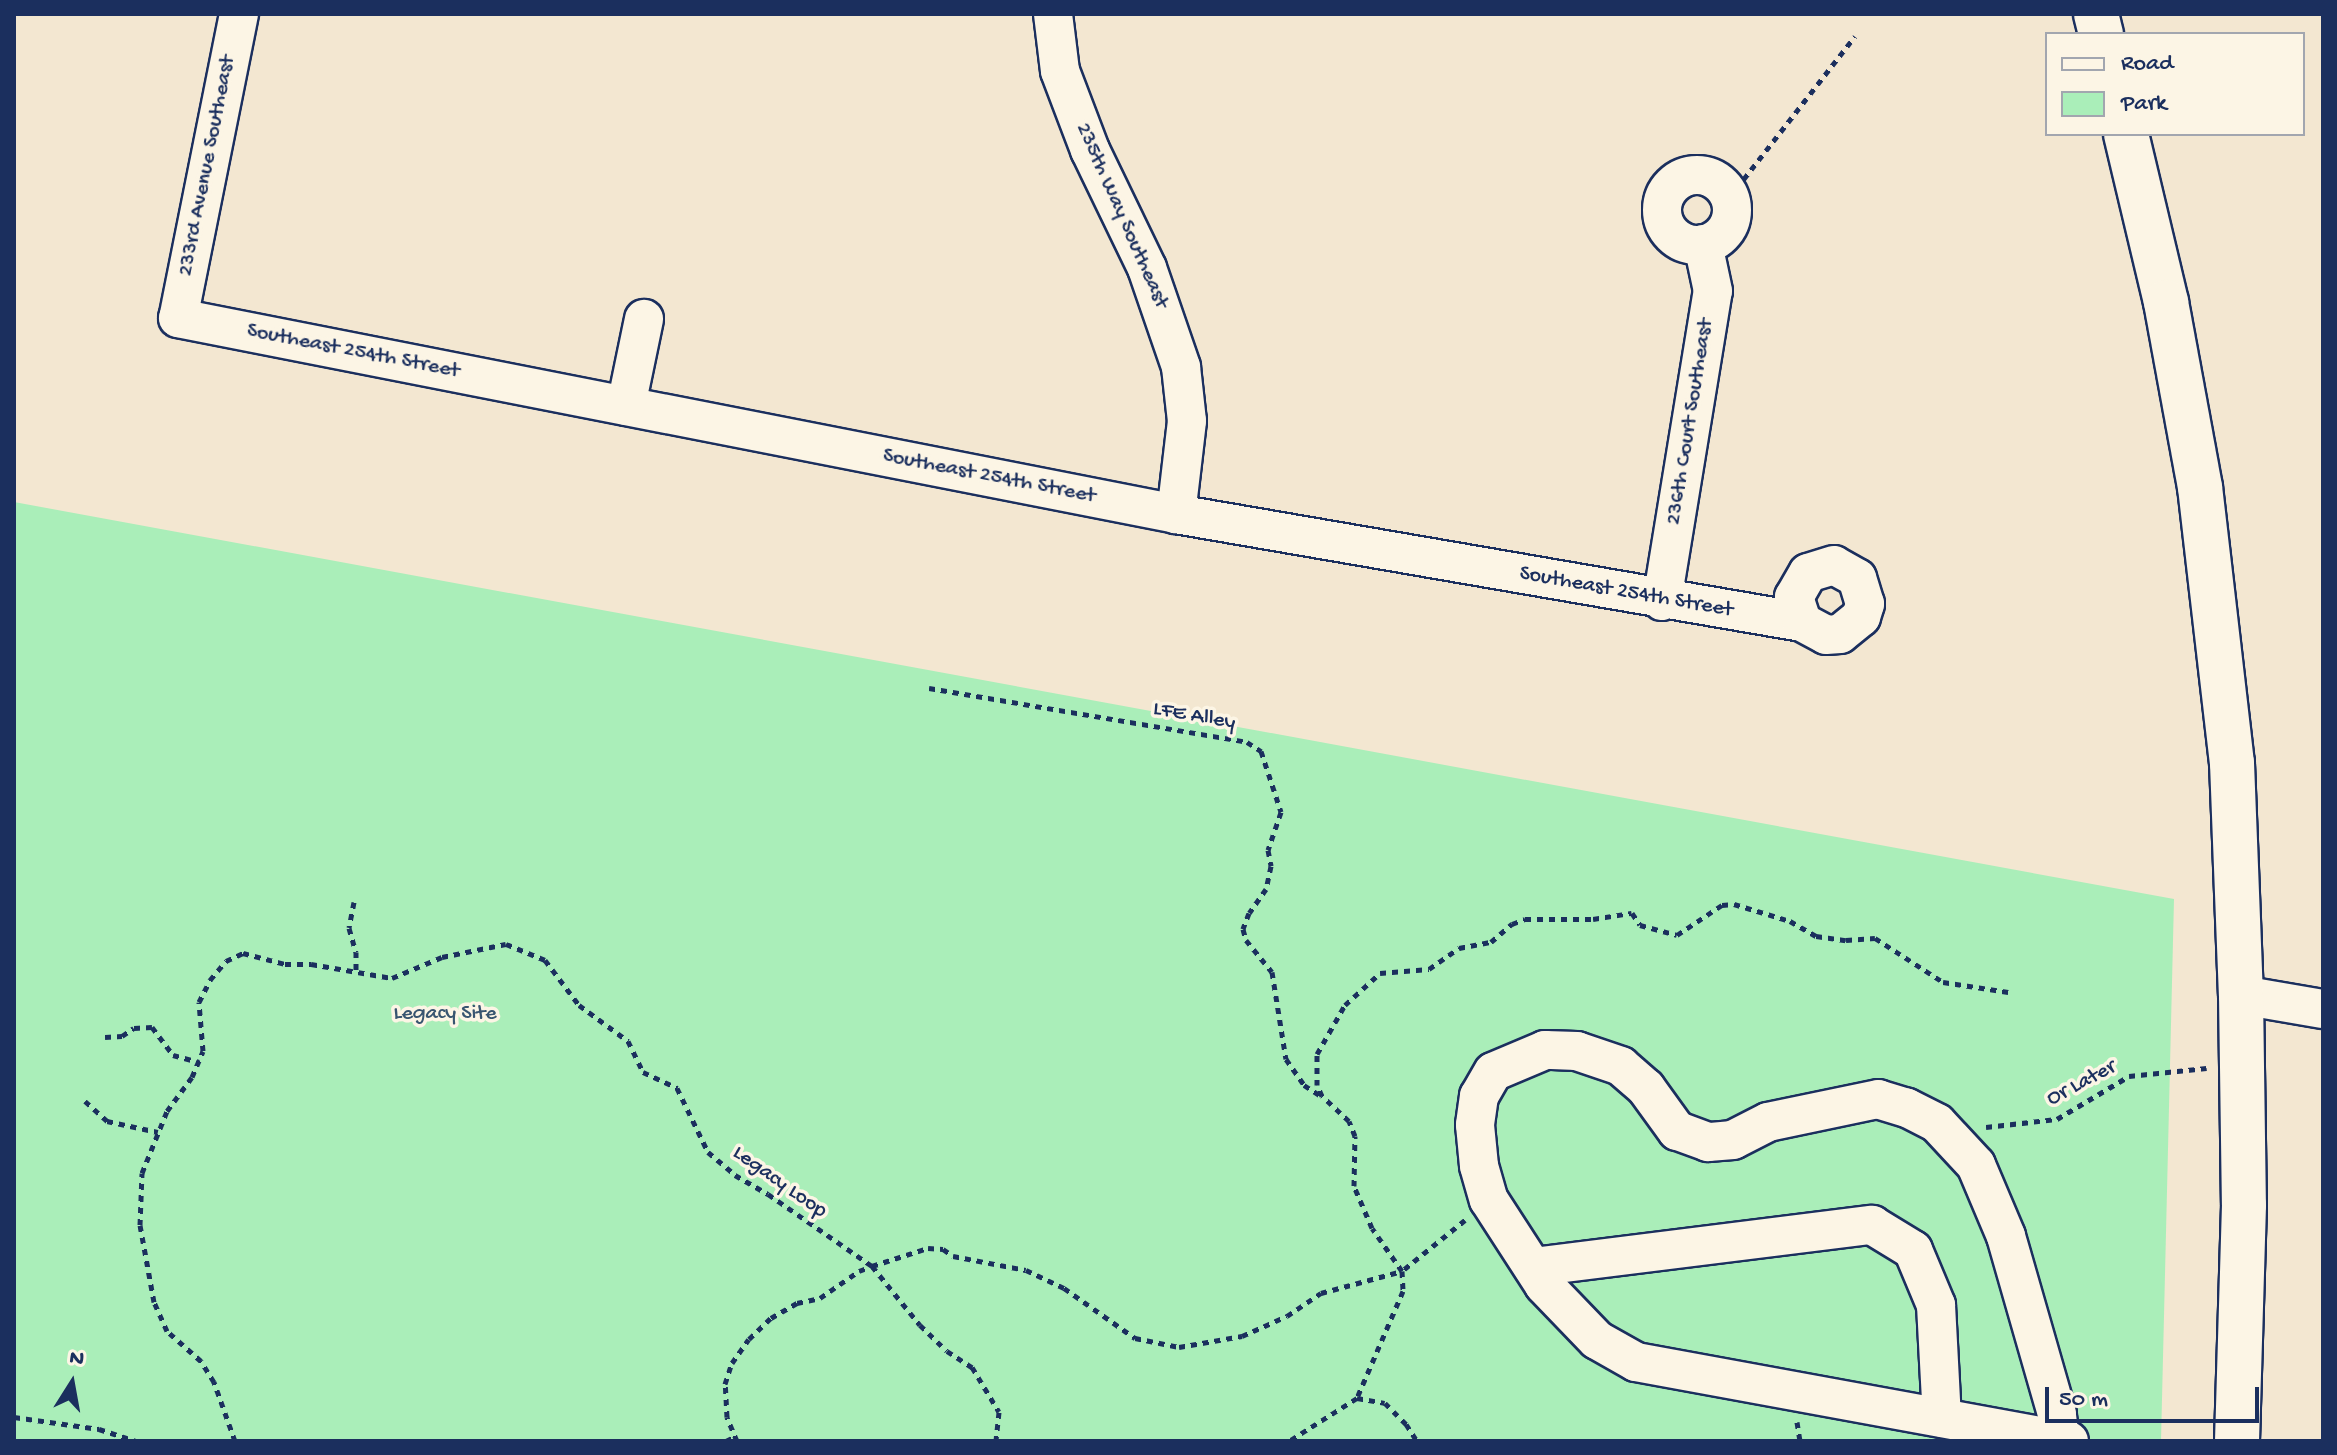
<!DOCTYPE html>
<html>
<head>
<meta charset="utf-8">
<style>
  body { margin:0 }
  #map { position:relative; width:2337px; height:1455px; overflow:hidden; background:#f3e7d1; font-family:"Gochi Hand",sans-serif }
  div>[style] { position:absolute }
  .green>* { inset:0; background:#aaeeb9 }
  .path>* { height:5px; margin-top:-2.5px; transform-origin:0; background:repeating-linear-gradient(90deg,#1b2f5e 0 6px,transparent 0 12px) }
  .roads { filter:drop-shadow(2px 0 #1b2f5e) drop-shadow(-2px 0 #1b2f5e) drop-shadow(0 2px #1b2f5e) drop-shadow(0 -2px #1b2f5e) }
  .minor>* { height:38px; margin:-19px; padding:0 19px; transform-origin:19px; border-radius:19px; background:#fcf5e5 }
  .minor>.ring { margin:-19px; padding:0; box-sizing:content-box; background:none; border:38px solid #fcf5e5; border-radius:50% }
  .major>* { height:44px; margin:-22px; padding:0 22px; transform-origin:22px; border-radius:22px; background:#fcf5e5 }
  span { translate:-50% -50%; white-space:nowrap; text-align:center; line-height:1.15; -webkit-text-stroke:7px #fcf5e5; paint-order:stroke }
  .street-label { font-size:22px; color:#1b2f5e }
  .park-label { font-size:22px; color:#385570 }
  .frame { position:absolute; inset:0; border:16px solid #1b2f5e; pointer-events:none }
  .legend { position:absolute; left:2045px; top:32px; width:260px; height:104px; box-sizing:border-box; background:#fcf5e5; border:2px solid #a2a6af; margin:0; padding:10px 14px; list-style:none; font-size:24px; color:#1b2f5e }
  .legend li { display:flex; align-items:center; gap:16px; height:40px }
  .legend b { width:40px; border:2px solid #a2a6af }
  .north { position:absolute; left:32px; top:1343px; width:80px; height:80px; -webkit-text-stroke:6px #fcf5e5; paint-order:stroke; rotate:11deg; font-size:22px; font-weight:700; line-height:32px; text-align:center; color:#1b2f5e }
  .north::after { content:''; display:block; margin:auto; width:28px; height:36px; background:#1b2f5e; clip-path:polygon(50% 0,100% 100%,50% 72%,0 100%) }
  .scale { position:absolute; left:2045px; top:1387px; width:214px; height:36px; box-sizing:border-box; border:4px solid #1b2f5e; border-top:0; padding-left:10px; font-size:24px; line-height:28px; white-space:nowrap; color:#1b2f5e; -webkit-text-stroke:6px #fcf5e5; paint-order:stroke }
</style>
</head>
<body>
<div id="map">
  <div class="green">
    <div style="clip-path:polygon(14px 502px,2174px 899px,2161px 1441px,14px 1441px)"></div>
  </div>
  <div class="path">
    <div style="left:1729px;top:198px;width:205px;rotate:-52.1deg"></div>
    <div style="left:929px;top:688px;width:323px;rotate:9.6deg"></div>
    <div style="left:1247px;top:742px;width:17px;rotate:33deg"></div>
    <div style="left:1261px;top:751px;width:64px;rotate:71.8deg"></div>
    <div style="left:1281px;top:812px;width:40px;rotate:108.9deg"></div>
    <div style="left:1268px;top:850px;width:16px;rotate:79deg"></div>
    <div style="left:1271px;top:866px;width:24px;rotate:102deg"></div>
    <div style="left:1266px;top:889px;width:29px;rotate:125deg"></div>
    <div style="left:1249px;top:913px;width:17px;rotate:111deg"></div>
    <div style="left:1243px;top:929px;width:11px;rotate:75deg"></div>
    <div style="left:1246px;top:940px;width:41px;rotate:50.9deg"></div>
    <div style="left:1272px;top:972px;width:88px;rotate:80.9deg"></div>
    <div style="left:1286px;top:1059px;width:32px;rotate:55deg"></div>
    <div style="left:1304px;top:1085px;width:20px;rotate:33deg"></div>
    <div style="left:354px;top:902px;width:26px;rotate:101deg"></div>
    <div style="left:349px;top:928px;width:25px;rotate:74deg"></div>
    <div style="left:356px;top:952px;width:22px;rotate:90deg"></div>
    <div style="left:105px;top:1037px;width:17px;rotate:-3deg"></div>
    <div style="left:122px;top:1036px;width:14px;rotate:-34deg"></div>
    <div style="left:134px;top:1028px;width:18px;rotate:-3deg"></div>
    <div style="left:152px;top:1027px;width:35px;rotate:53deg"></div>
    <div style="left:173px;top:1055px;width:27px;rotate:15deg"></div>
    <div style="left:85px;top:1101px;width:30px;rotate:42deg"></div>
    <div style="left:107px;top:1121px;width:52px;rotate:12.2deg"></div>
    <div style="left:1986px;top:1127px;width:71px;rotate:-6.4deg"></div>
    <div style="left:2057px;top:1119px;width:84px;rotate:-30.8deg"></div>
    <div style="left:2129px;top:1076px;width:78px;rotate:-5.9deg"></div>
    <div style="left:1465px;top:1220px;width:81px;rotate:141deg"></div>
    <div style="left:1402px;top:1271px;width:52px;rotate:-124.9deg"></div>
    <div style="left:1372px;top:1228px;width:46px;rotate:-113.2deg"></div>
    <div style="left:1354px;top:1186px;width:50px;rotate:-88.9deg"></div>
    <div style="left:1355px;top:1136px;width:16px;rotate:-112deg"></div>
    <div style="left:1349px;top:1121px;width:37px;rotate:-137deg"></div>
    <div style="left:1322px;top:1096px;width:12px;rotate:-114deg"></div>
    <div style="left:1317px;top:1085px;width:31px;rotate:-90deg"></div>
    <div style="left:1317px;top:1054px;width:56px;rotate:-60.3deg"></div>
    <div style="left:1345px;top:1005px;width:47px;rotate:-42.4deg"></div>
    <div style="left:1380px;top:973px;width:49px;rotate:-4.7deg"></div>
    <div style="left:1429px;top:969px;width:37px;rotate:-35deg"></div>
    <div style="left:1459px;top:948px;width:33px;rotate:-11deg"></div>
    <div style="left:1491px;top:942px;width:28px;rotate:-41deg"></div>
    <div style="left:1512px;top:924px;width:14px;rotate:-21deg"></div>
    <div style="left:1525px;top:919px;width:68px"></div>
    <div style="left:1593px;top:919px;width:39px;rotate:-9deg"></div>
    <div style="left:1632px;top:913px;width:14px;rotate:56deg"></div>
    <div style="left:1640px;top:925px;width:38px;rotate:15deg"></div>
    <div style="left:1677px;top:935px;width:54px;rotate:-33.7deg"></div>
    <div style="left:1722px;top:905px;width:12px;rotate:-5deg"></div>
    <div style="left:1734px;top:904px;width:59px;rotate:16.9deg"></div>
    <div style="left:1790px;top:921px;width:30px;rotate:30deg"></div>
    <div style="left:1816px;top:936px;width:30px;rotate:8deg"></div>
    <div style="left:1846px;top:940px;width:29px;rotate:-4deg"></div>
    <div style="left:1875px;top:938px;width:81px;rotate:32.9deg"></div>
    <div style="left:1943px;top:982px;width:66px;rotate:8.7deg"></div>
    <div style="left:1357px;top:1398px;width:28px;rotate:10deg"></div>
    <div style="left:1385px;top:1403px;width:30px;rotate:45deg"></div>
    <div style="left:1406px;top:1424px;width:20px;rotate:57deg"></div>
    <div style="left:14px;top:1417px;width:86px;rotate:8deg"></div>
    <div style="left:99px;top:1429px;width:40px;rotate:18deg"></div>
    <div style="left:1797px;top:1422px;width:19px;rotate:81deg"></div>
    <div style="left:235px;top:1441px;width:63px;rotate:-109.6deg"></div>
    <div style="left:214px;top:1382px;width:25px;rotate:-122deg"></div>
    <div style="left:201px;top:1361px;width:45px;rotate:-138.6deg"></div>
    <div style="left:167px;top:1331px;width:32px;rotate:-114deg"></div>
    <div style="left:154px;top:1302px;width:78px;rotate:-100.3deg"></div>
    <div style="left:140px;top:1225px;width:52px;rotate:-87.8deg"></div>
    <div style="left:142px;top:1173px;width:67px;rotate:-68deg"></div>
    <div style="left:167px;top:1111px;width:42px;rotate:-53.7deg"></div>
    <div style="left:192px;top:1077px;width:28px;rotate:-67deg"></div>
    <div style="left:203px;top:1051px;width:49px;rotate:-94.7deg"></div>
    <div style="left:199px;top:1002px;width:25px;rotate:-63deg"></div>
    <div style="left:210px;top:980px;width:25px;rotate:-50deg"></div>
    <div style="left:226px;top:961px;width:19px;rotate:-25deg"></div>
    <div style="left:243px;top:953px;width:43px;rotate:14.7deg"></div>
    <div style="left:285px;top:964px;width:26px"></div>
    <div style="left:311px;top:964px;width:82px;rotate:9.8deg"></div>
    <div style="left:392px;top:978px;width:54px;rotate:-22.8deg"></div>
    <div style="left:442px;top:957px;width:65px;rotate:-11.5deg"></div>
    <div style="left:506px;top:944px;width:42px;rotate:22.3deg"></div>
    <div style="left:545px;top:960px;width:56px;rotate:52.9deg"></div>
    <div style="left:579px;top:1005px;width:61px;rotate:36.3deg"></div>
    <div style="left:628px;top:1041px;width:34px;rotate:64deg"></div>
    <div style="left:643px;top:1072px;width:38px;rotate:25deg"></div>
    <div style="left:677px;top:1088px;width:71px;rotate:64.2deg"></div>
    <div style="left:708px;top:1152px;width:35px;rotate:40deg"></div>
    <div style="left:735px;top:1175px;width:38px;rotate:30deg"></div>
    <div style="left:768px;top:1194px;width:126px;rotate:34.7deg"></div>
    <div style="left:872px;top:1266px;width:59px;rotate:-17.8deg"></div>
    <div style="left:928px;top:1248px;width:15px;rotate:4deg"></div>
    <div style="left:943px;top:1249px;width:12px;rotate:35deg"></div>
    <div style="left:953px;top:1256px;width:74px;rotate:10.9deg"></div>
    <div style="left:1026px;top:1270px;width:42px;rotate:25.3deg"></div>
    <div style="left:1064px;top:1288px;width:87px;rotate:35.2deg"></div>
    <div style="left:1135px;top:1338px;width:45px;rotate:11.6deg"></div>
    <div style="left:1179px;top:1347px;width:64px;rotate:-9.9deg"></div>
    <div style="left:1242px;top:1336px;width:49px;rotate:-24deg"></div>
    <div style="left:1287px;top:1316px;width:41px;rotate:-34.1deg"></div>
    <div style="left:1321px;top:1293px;width:84px;rotate:-15.2deg"></div>
    <div style="left:1402px;top:1271px;width:20px;rotate:87deg"></div>
    <div style="left:1403px;top:1291px;width:116px;rotate:113.3deg"></div>
    <div style="left:1357px;top:1398px;width:80px;rotate:147.7deg"></div>
    <div style="left:726px;top:1441px;width:9px;rotate:-27deg"></div>
    <div style="left:737px;top:1441px;width:26px;rotate:-113deg"></div>
    <div style="left:727px;top:1417px;width:33px;rotate:-93deg"></div>
    <div style="left:725px;top:1384px;width:22px;rotate:-72deg"></div>
    <div style="left:732px;top:1363px;width:29px;rotate:-55deg"></div>
    <div style="left:749px;top:1339px;width:30px;rotate:-44deg"></div>
    <div style="left:771px;top:1318px;width:30px;rotate:-30deg"></div>
    <div style="left:797px;top:1303px;width:24px;rotate:-12deg"></div>
    <div style="left:820px;top:1298px;width:47px;rotate:-34.7deg"></div>
    <div style="left:859px;top:1271px;width:14px;rotate:-21deg"></div>
    <div style="left:872px;top:1266px;width:76px;rotate:50.9deg"></div>
    <div style="left:920px;top:1325px;width:37px;rotate:44deg"></div>
    <div style="left:947px;top:1351px;width:30px;rotate:33deg"></div>
    <div style="left:972px;top:1367px;width:52px;rotate:59deg"></div>
    <div style="left:999px;top:1412px;width:29px;rotate:96deg"></div>
    <div style="left:1727px;top:1441px;width:41px"></div>
  </div>
  <div class="roads">
    <div class="minor">
      <div style="left:239px;top:14px;width:310px;rotate:101.3deg"></div>
      <div style="left:178px;top:318px;width:1017px;rotate:11.11deg"></div>
      <div style="left:1176px;top:514px;width:635px;rotate:9.79deg"></div>
      <div style="left:1802px;top:622px;width:27px;rotate:28deg"></div>
      <div style="left:1826px;top:635px;width:14px;rotate:-4deg"></div>
      <div style="left:1840px;top:634px;width:27px;rotate:-39deg"></div>
      <div style="left:1861px;top:617px;width:14px;rotate:-73deg"></div>
      <div style="left:1865px;top:604px;width:27px;rotate:-107deg"></div>
      <div style="left:1857px;top:578px;width:26px;rotate:-151deg"></div>
      <div style="left:1834px;top:565px;width:27px;rotate:163deg"></div>
      <div style="left:1808px;top:573px;width:28px;rotate:120deg"></div>
      <div style="left:1794px;top:597px;width:26px;rotate:72deg"></div>
      <div style="left:1053px;top:14px;width:57px;rotate:83deg"></div>
      <div style="left:1060px;top:71px;width:85px;rotate:69.2deg"></div>
      <div style="left:1090px;top:150px;width:131px;rotate:64.2deg"></div>
      <div style="left:1147px;top:268px;width:105px;rotate:71deg"></div>
      <div style="left:1181px;top:367px;width:54px;rotate:83.7deg"></div>
      <div style="left:1187px;top:421px;width:94px;rotate:96.7deg"></div>
      <div class="ring" style="left:1662px;top:175px;width:32px;height:32px"></div>
      <div style="left:626px;top:406px;width:89px;rotate:-78.3deg"></div>
      <div style="left:1662px;top:601px;width:314px;rotate:-80.7deg"></div>
      <div style="left:1713px;top:291px;width:48px;rotate:-102deg"></div>
      <div style="left:2241px;top:995px;width:83px;rotate:9.7deg"></div>
      <div style="left:1533px;top:1267px;width:342px;rotate:-7.1deg"></div>
      <div style="left:1872px;top:1225px;width:48px;rotate:31.4deg"></div>
      <div style="left:1913px;top:1250px;width:60px;rotate:67.3deg"></div>
      <div style="left:1936px;top:1305px;width:113px;rotate:87deg"></div>
      <div style="left:2060px;top:1440px;width:26px;rotate:-97deg"></div>
      <div style="left:2057px;top:1414px;width:185px;rotate:-106deg"></div>
      <div style="left:2006px;top:1236px;width:77px;rotate:-112.9deg"></div>
      <div style="left:1976px;top:1165px;width:57px;rotate:-132.9deg"></div>
      <div style="left:1937px;top:1123px;width:34px;rotate:-153deg"></div>
      <div style="left:1907px;top:1108px;width:30px;rotate:-163deg"></div>
      <div style="left:1878px;top:1099px;width:112px;rotate:168.2deg"></div>
      <div style="left:1768px;top:1122px;width:39px;rotate:153deg"></div>
      <div style="left:1733px;top:1140px;width:25px;rotate:175deg"></div>
      <div style="left:1708px;top:1142px;width:33px;rotate:-160deg"></div>
      <div style="left:1677px;top:1131px;width:53px;rotate:-125.8deg"></div>
      <div style="left:1646px;top:1088px;width:33px;rotate:-139deg"></div>
      <div style="left:1621px;top:1066px;width:46px;rotate:-161.2deg"></div>
      <div style="left:1577px;top:1051px;width:32px;rotate:-178deg"></div>
      <div style="left:1545px;top:1050px;width:56px;rotate:157.1deg"></div>
      <div style="left:1493px;top:1072px;width:28px;rotate:120deg"></div>
      <div style="left:1479px;top:1096px;width:29px;rotate:98deg"></div>
      <div style="left:1475px;top:1125px;width:41px;rotate:84.4deg"></div>
      <div style="left:1479px;top:1166px;width:35px;rotate:74deg"></div>
      <div style="left:1489px;top:1200px;width:101px;rotate:57.1deg"></div>
      <div style="left:1544px;top:1285px;width:76px;rotate:46.1deg"></div>
      <div style="left:1597px;top:1340px;width:45px;rotate:29.4deg"></div>
      <div style="left:1636px;top:1362px;width:431px;rotate:10.4deg"></div>
      <div style="left:2060px;top:1440px;width:9px;rotate:6deg"></div>
    </div>
    <div class="major">
      <div style="left:2096px;top:14px;width:21px;rotate:76deg"></div>
      <div style="left:2126px;top:134px;width:173px;rotate:76.6deg"></div>
      <div style="left:2166px;top:302px;width:188px;rotate:79.6deg"></div>
      <div style="left:2200px;top:487px;width:278px;rotate:83.4deg"></div>
      <div style="left:2232px;top:763px;width:232px;rotate:87.8deg"></div>
      <div style="left:2241px;top:995px;width:210px;rotate:89.2deg"></div>
      <div style="left:2244px;top:1205px;width:236px;rotate:91.7deg"></div>
    </div>
  </div>
  <div class="street-label">
    <span style="left:208px;top:166px;rotate:-79deg">233rd Avenue Southeast</span>
    <span style="left:1121px;top:216px;rotate:66deg">235th Way Southeast</span>
    <span style="left:353px;top:352px;rotate:11deg">Southeast 254th Street</span>
    <span style="left:1691px;top:422px;rotate:-81deg">236th Court Southeast</span>
    <span style="left:989px;top:477px;rotate:11deg">Southeast 254th Street</span>
    <span style="left:1626px;top:593px;rotate:10deg">Southeast 254th Street</span>
    <span style="left:1194px;top:717px;rotate:10deg">LFE Alley</span>
    <span style="left:2082px;top:1084px;rotate:-28deg">Or Later</span>
    <span style="left:779px;top:1183px;rotate:35deg">Legacy Loop</span>
  </div>
  <div class="park-label">
    <span style="left:445px;top:1015px">Legacy Site</span>
  </div>
  <div class="frame"></div>
  <ul class="legend">
  <li><b style="height:10px;background:#fcf5e5"></b>Road</li>
  <li><b style="height:22px;background:#aaeeb9"></b>Park</li>
  </ul>
  <div class="north">N</div>
  <div class="scale">50 m</div>
</div>
</body>
</html>
